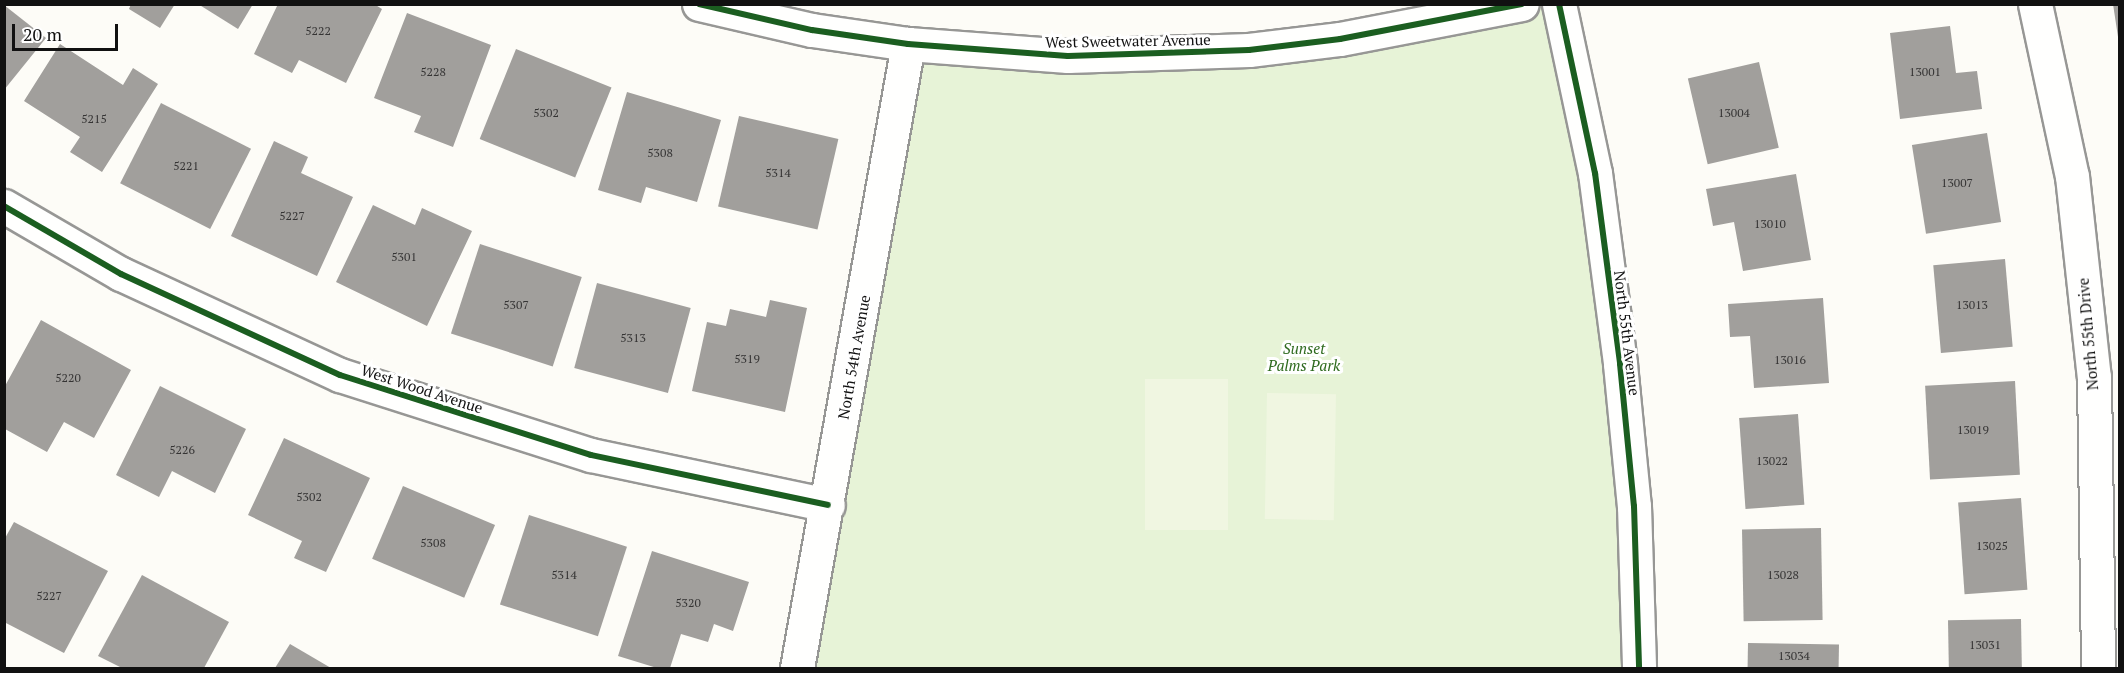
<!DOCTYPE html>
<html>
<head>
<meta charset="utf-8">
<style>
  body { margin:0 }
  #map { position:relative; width:2124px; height:673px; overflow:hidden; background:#fdfcf7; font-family:"PT Serif",serif }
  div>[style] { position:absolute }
  .green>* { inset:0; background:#e7f3d7 }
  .pitch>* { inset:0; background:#f0f6e1; transform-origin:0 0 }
  .building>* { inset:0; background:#a19f9c; transform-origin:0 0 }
  .roads { filter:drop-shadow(2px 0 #979795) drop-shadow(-2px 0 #979795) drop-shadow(0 2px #979795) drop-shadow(0 -2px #979795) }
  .minor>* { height:33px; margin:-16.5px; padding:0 16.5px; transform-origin:16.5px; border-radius:16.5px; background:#fffffe }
  .tertiary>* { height:33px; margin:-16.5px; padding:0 16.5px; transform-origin:16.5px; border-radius:16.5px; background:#fffffe }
  .cycleway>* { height:6px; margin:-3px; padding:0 3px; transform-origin:3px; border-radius:3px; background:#1b5e20 }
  span { translate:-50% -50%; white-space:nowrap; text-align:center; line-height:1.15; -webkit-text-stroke:6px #fff; paint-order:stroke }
  .number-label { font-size:12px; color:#353434 }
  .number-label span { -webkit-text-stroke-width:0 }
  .street-label { font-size:15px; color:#111 }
  .park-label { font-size:15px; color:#2f6b1f; font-style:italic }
  .frame { position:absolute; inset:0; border:6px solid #111; pointer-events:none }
  .scale { position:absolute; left:12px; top:24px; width:106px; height:27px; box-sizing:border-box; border:3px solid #111; border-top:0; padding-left:8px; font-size:18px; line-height:21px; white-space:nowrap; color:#111; -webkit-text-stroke:4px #fff; paint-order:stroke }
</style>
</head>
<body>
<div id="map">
  <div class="green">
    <div style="clip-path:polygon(1522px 5px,1559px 5px,1573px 63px,1639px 668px,797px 668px,908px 44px,1068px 56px)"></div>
  </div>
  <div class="pitch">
    <div style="left:1145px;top:379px;width:83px;height:151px"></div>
    <div style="left:1267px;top:393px;width:69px;height:126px;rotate:1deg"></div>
  </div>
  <div class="building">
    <div style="clip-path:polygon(131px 4px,175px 4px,160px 28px,129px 9px)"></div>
    <div style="clip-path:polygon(198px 4px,253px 4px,238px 29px)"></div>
    <div style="clip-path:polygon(278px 4px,374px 4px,382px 9px,346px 83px,299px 60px,292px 73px,254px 54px)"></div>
    <div style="clip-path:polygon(2113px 4px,2120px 4px,2120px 36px,2118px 37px)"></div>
    <div style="clip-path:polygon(4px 5px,46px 38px,4px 90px)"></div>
    <div style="clip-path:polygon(407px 13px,491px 45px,453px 147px,414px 132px,421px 116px,374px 98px)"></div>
    <div style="clip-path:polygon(1950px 26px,1956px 73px,1977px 71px,1982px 109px,1900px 119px,1890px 33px)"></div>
    <div style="clip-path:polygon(60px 44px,123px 85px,133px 68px,158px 84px,102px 172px,70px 152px,80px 137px,24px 101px)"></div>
    <div style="left:516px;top:49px;width:103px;height:97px;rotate:22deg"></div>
    <div style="left:1759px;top:62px;width:88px;height:73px;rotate:77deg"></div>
    <div style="clip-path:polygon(627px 92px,721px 120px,697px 202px,646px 187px,641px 203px,598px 190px)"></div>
    <div style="left:161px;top:103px;width:101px;height:90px;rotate:27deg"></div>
    <div style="left:739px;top:116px;width:102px;height:93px;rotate:13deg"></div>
    <div style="left:1987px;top:133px;width:90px;height:76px;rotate:81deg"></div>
    <div style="clip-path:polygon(274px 141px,308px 157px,301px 173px,353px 197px,317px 276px,231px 236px)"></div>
    <div style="clip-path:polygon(1796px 174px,1811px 260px,1743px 271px,1734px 222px,1713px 226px,1706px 189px)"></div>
    <div style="clip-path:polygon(373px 205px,415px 225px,422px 208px,472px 231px,427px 326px,336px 282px)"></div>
    <div style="left:480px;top:244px;width:107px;height:94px;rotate:18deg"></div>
    <div style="left:2005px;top:259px;width:88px;height:72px;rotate:85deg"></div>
    <div style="left:597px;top:283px;width:97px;height:88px;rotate:15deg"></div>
    <div style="clip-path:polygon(1823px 298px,1829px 383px,1754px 388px,1750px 336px,1730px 337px,1728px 304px)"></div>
    <div style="clip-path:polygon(770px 300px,807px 308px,785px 412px,692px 391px,707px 322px,726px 326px,730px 309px,766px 317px)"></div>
    <div style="clip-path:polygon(41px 320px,131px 370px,94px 438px,64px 422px,47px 452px,5px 429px,5px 386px)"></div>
    <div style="left:2015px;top:381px;width:94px;height:90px;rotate:87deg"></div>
    <div style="clip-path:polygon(160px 386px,246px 429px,215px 493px,172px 471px,159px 497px,116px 475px)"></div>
    <div style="left:1798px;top:414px;width:91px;height:59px;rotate:86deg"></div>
    <div style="clip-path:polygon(284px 438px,370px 478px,326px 572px,294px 558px,302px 541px,248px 515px)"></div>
    <div style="left:403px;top:486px;width:100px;height:79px;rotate:23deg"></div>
    <div style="left:2021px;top:498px;width:92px;height:63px;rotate:86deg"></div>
    <div style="left:529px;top:515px;width:103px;height:94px;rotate:18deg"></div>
    <div style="clip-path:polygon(14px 522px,108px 571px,64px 653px,4px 622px,4px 540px)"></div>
    <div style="left:1821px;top:528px;width:92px;height:79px;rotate:89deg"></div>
    <div style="clip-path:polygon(652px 551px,749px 582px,733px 631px,714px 624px,708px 642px,681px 634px,670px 668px,657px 668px,618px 656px)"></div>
    <div style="clip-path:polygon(142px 575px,229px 622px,204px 668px,122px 668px,98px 656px)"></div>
    <div style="left:2021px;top:619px;width:49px;height:73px;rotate:89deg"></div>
    <div style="left:1748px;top:643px;width:91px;height:25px;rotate:1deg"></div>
    <div style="clip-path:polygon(290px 644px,331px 668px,275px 668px)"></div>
  </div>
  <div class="roads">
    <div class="minor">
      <div style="left:2035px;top:4px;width:176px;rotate:77.9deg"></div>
      <div style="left:2072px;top:176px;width:202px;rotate:83.8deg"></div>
      <div style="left:2094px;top:377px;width:291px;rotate:89.2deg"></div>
      <div style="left:4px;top:206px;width:135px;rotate:30.2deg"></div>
      <div style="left:121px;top:274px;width:241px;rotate:24.8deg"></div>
      <div style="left:340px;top:375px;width:263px;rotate:17.7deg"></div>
      <div style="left:591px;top:455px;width:242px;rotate:11.9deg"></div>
      <div style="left:797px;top:668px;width:634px;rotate:-79.91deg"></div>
    </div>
    <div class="tertiary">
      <div style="left:699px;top:4px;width:116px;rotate:13deg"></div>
      <div style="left:812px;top:30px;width:97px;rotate:8.3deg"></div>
      <div style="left:908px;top:44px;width:160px;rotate:4.3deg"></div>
      <div style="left:1068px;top:56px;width:181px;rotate:-1.9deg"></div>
      <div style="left:1249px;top:50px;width:92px;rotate:-6.9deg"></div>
      <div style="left:1340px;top:39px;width:185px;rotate:-10.9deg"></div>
      <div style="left:1559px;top:4px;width:173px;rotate:78deg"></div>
      <div style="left:1595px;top:173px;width:193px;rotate:82.5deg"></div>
      <div style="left:1620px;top:364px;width:143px;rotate:84.4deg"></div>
      <div style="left:1634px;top:506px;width:162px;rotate:88.2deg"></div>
    </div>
  </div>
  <div class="cycleway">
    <div style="left:699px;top:4px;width:116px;rotate:13deg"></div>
    <div style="left:812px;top:30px;width:97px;rotate:8.3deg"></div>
    <div style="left:908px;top:44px;width:160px;rotate:4.3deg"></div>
    <div style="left:1068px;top:56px;width:181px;rotate:-1.9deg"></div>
    <div style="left:1249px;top:50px;width:92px;rotate:-6.9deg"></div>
    <div style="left:1340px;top:39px;width:185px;rotate:-10.9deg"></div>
    <div style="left:1559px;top:4px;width:173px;rotate:78deg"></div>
    <div style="left:1595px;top:173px;width:193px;rotate:82.5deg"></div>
    <div style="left:1620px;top:364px;width:143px;rotate:84.4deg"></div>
    <div style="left:1634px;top:506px;width:162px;rotate:88.2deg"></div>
    <div style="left:4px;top:206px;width:135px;rotate:30.2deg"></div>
    <div style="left:121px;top:274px;width:241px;rotate:24.8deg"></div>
    <div style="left:340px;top:375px;width:263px;rotate:17.7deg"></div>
    <div style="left:591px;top:455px;width:242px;rotate:11.9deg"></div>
  </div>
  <div class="number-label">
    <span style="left:318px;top:31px">5222</span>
    <span style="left:433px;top:72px">5228</span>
    <span style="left:1925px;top:72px">13001</span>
    <span style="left:546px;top:113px">5302</span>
    <span style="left:1734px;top:113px">13004</span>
    <span style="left:94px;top:119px">5215</span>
    <span style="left:660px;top:153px">5308</span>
    <span style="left:186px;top:166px">5221</span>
    <span style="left:778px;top:173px">5314</span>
    <span style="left:1957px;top:183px">13007</span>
    <span style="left:292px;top:216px">5227</span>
    <span style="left:1770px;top:224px">13010</span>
    <span style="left:404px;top:257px">5301</span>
    <span style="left:516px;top:305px">5307</span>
    <span style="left:1972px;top:305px">13013</span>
    <span style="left:633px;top:338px">5313</span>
    <span style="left:747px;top:359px">5319</span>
    <span style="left:1790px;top:360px">13016</span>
    <span style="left:68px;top:378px">5220</span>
    <span style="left:1973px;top:430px">13019</span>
    <span style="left:182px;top:450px">5226</span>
    <span style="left:1772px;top:461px">13022</span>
    <span style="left:309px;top:497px">5302</span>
    <span style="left:433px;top:543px">5308</span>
    <span style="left:1992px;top:546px">13025</span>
    <span style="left:564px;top:575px">5314</span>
    <span style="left:1783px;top:575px">13028</span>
    <span style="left:49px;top:596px">5227</span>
    <span style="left:688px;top:603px">5320</span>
    <span style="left:1985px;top:645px">13031</span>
    <span style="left:1794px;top:656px">13034</span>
  </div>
  <div class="street-label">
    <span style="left:1128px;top:41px;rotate:-1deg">West Sweetwater Avenue</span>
    <span style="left:1627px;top:333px;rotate:83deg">North 55th Avenue</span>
    <span style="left:2088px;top:334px;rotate:-95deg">North 55th Drive</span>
    <span style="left:854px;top:357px;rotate:-80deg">North 54th Avenue</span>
    <span style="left:422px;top:389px;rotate:18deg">West Wood Avenue</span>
  </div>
  <div class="park-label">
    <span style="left:1304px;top:357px">Sunset<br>Palms Park</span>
  </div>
  <div class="frame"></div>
  <div class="scale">20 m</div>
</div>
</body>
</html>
